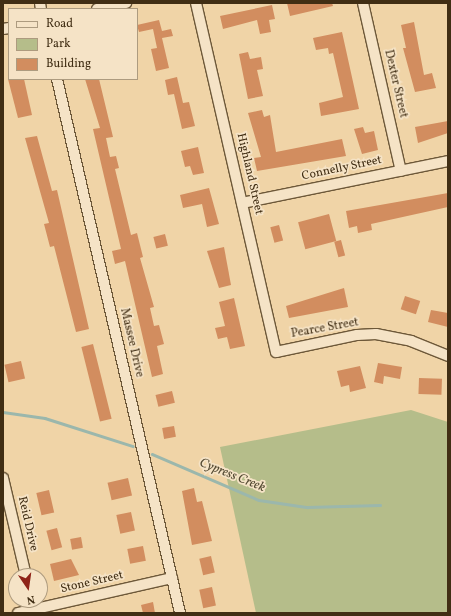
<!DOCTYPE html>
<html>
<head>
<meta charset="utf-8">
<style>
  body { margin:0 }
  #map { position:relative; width:451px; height:616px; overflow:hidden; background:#f0d4a7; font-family:Vollkorn,serif }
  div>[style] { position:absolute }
  .green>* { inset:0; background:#b5bd8a }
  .stream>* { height:2.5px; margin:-1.25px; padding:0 1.25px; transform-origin:1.25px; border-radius:1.25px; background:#9bb7ac }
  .building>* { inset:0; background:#d28d5f; transform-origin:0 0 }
  .roads { filter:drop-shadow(1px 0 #6d5839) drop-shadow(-1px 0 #6d5839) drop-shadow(0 1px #6d5839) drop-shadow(0 -1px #6d5839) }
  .minor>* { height:10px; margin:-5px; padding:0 5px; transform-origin:5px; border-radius:5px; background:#f5e3c6 }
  span { translate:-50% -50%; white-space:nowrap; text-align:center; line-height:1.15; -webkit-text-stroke:3.5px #f5e3c6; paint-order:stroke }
  .street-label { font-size:12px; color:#412e14 }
  .water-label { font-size:13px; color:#534932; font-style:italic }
  .frame { position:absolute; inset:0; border:4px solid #412e14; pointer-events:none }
  .legend { position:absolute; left:8px; top:8px; width:130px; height:72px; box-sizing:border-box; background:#f5e3c6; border:1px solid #ad9b7f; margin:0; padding:5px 7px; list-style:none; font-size:12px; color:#412e14 }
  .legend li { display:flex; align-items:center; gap:8px; height:20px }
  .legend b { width:20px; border:1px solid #ad9b7f }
  .north { position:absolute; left:8px; top:568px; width:40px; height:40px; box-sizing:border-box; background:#f5e3c6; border:1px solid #ad9b7f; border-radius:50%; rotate:167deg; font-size:11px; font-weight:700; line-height:16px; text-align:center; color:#412e14 }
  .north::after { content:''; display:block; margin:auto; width:14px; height:18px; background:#8f2418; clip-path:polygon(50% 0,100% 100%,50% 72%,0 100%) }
</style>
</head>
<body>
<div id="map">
  <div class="green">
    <div style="clip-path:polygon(411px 410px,448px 422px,448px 613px,256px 613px,220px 447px)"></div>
  </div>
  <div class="stream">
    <div style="left:3px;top:412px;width:42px;rotate:8.1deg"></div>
    <div style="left:45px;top:418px;width:92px;rotate:17.7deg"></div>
    <div style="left:152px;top:454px;width:116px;rotate:23.3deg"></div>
    <div style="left:259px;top:500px;width:49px;rotate:8.3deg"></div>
    <div style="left:307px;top:507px;width:73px;rotate:-1.6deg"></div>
  </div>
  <div class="building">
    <div style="clip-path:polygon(287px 3px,332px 3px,333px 6px,290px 16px)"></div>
    <div style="clip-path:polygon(272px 5px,275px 19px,269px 20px,271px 32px,260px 34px,257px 20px,223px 29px,220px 16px)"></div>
    <div style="clip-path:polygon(159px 20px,162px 31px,171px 29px,173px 36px,162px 38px,169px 68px,156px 71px,151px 49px,157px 48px,153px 29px,139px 32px,137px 25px)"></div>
    <div style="clip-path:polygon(414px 22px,424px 75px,432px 73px,436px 88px,415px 92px,403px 48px,406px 48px,401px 25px)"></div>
    <div style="clip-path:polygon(342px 32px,359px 109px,321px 116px,319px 103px,343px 97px,333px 53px,329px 54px,328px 48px,316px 50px,313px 38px)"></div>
    <div style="clip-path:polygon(248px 52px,250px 59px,261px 57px,263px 69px,257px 70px,263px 96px,248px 99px,239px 54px)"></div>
    <div style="clip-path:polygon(177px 77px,183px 103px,189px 102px,195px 126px,182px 129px,174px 94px,168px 95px,165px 80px)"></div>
    <div style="clip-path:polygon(8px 79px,24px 79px,32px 115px,18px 118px)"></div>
    <div style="clip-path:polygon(85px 79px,99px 79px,113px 137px,106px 138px,110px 157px,116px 156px,119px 168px,115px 169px,131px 235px,137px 233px,143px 257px,140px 258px,154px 307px,150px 308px,154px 326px,159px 325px,164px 344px,157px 346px,163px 374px,152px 377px,125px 261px,115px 264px,112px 251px,121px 249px,93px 129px,100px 128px)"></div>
    <div style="clip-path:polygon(262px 110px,264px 117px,270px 115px,276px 152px,342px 139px,346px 156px,257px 171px,254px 158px,261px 157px,248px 113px)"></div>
    <div style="clip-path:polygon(448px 121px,448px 133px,418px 143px,415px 127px)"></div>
    <div style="clip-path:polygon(363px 127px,365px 133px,374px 131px,378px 150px,362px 154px,354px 129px)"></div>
    <div style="clip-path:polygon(37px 136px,52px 191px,57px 190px,89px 329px,76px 332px,54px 246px,50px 247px,44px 224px,49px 223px,25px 138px)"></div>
    <div style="clip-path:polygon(198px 147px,204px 173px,193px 175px,190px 166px,185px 167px,181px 151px)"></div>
    <div style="clip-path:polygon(209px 188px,219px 224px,207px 227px,202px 204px,183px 208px,180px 195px)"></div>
    <div style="clip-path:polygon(448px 193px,448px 207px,371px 224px,372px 230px,358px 233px,357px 226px,349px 228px,346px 211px)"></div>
    <div style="left:329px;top:214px;width:28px;height:32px;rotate:75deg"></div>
    <div style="left:279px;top:225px;width:16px;height:9px;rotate:75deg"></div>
    <div style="left:165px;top:234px;width:12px;height:12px;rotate:76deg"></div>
    <div style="left:341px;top:240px;width:16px;height:7px;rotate:75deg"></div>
    <div style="clip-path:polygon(224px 247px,231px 285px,219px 288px,207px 251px)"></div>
    <div style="clip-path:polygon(344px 288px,348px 307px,289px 318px,286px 306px)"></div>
    <div style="left:405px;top:296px;width:16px;height:14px;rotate:18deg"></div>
    <div style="clip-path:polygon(234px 298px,245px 346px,230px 349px,227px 337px,218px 339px,215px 328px,225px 326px,219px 302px)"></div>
    <div style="clip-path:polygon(431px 310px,448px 313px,448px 327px,428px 322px)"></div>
    <div style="left:93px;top:344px;width:77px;height:12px;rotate:76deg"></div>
    <div style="left:21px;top:361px;width:18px;height:17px;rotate:77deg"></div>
    <div style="clip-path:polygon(378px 363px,402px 367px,400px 379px,384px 376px,383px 384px,374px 382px)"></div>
    <div style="clip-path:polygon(360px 366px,366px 388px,350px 392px,349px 385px,341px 387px,337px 371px)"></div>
    <div style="left:419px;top:378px;width:23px;height:16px;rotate:2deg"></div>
    <div style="left:172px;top:391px;width:12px;height:17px;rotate:76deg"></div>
    <div style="left:174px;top:426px;width:11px;height:12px;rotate:80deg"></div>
    <div style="left:128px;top:478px;width:18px;height:21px;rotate:77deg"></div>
    <div style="clip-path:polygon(194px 488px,197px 502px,202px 501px,212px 541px,192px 545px,182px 491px)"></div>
    <div style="left:49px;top:490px;width:23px;height:13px;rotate:77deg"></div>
    <div style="left:131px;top:512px;width:19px;height:15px;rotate:78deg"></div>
    <div style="left:57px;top:528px;width:20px;height:11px;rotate:75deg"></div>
    <div style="left:81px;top:537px;width:11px;height:11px;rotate:80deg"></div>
    <div style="left:143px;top:546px;width:15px;height:16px;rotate:79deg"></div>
    <div style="left:211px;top:556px;width:17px;height:12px;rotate:77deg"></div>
    <div style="clip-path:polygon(71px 559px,79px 575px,54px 581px,50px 564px)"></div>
    <div style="left:212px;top:587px;width:19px;height:13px;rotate:78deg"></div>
    <div style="clip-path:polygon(153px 602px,155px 613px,143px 613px,141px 605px)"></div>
  </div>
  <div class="roads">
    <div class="minor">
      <div style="left:40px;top:3px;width:6px;rotate:81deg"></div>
      <div style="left:196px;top:3px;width:358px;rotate:77.1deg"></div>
      <div style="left:276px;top:352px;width:83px;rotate:-11.9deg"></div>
      <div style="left:357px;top:335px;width:19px;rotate:-3deg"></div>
      <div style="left:376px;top:334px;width:36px;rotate:11deg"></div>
      <div style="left:411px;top:341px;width:40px;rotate:22deg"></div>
      <div style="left:363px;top:3px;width:172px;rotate:77.3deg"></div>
      <div style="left:97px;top:9px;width:30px;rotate:-12deg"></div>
      <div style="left:3px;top:29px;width:6px;rotate:-9deg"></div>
      <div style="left:57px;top:79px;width:548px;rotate:77.03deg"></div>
      <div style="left:242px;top:203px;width:210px;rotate:-11.5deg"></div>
      <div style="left:3px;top:478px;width:101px;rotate:76.8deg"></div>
      <div style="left:18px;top:613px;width:158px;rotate:-12.8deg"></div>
    </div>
  </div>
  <div class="street-label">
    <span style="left:395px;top:84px;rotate:77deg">Dexter Street</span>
    <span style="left:342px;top:169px;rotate:-12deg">Connelly Street</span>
    <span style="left:249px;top:174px;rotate:77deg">Highland Street</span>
    <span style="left:325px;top:329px;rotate:-10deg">Pearce Street</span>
    <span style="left:131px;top:343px;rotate:77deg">Massee Drive</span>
    <span style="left:27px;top:524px;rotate:77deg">Reid Drive</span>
    <span style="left:92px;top:583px;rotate:-13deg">Stone Street</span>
  </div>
  <div class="water-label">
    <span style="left:232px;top:476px;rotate:22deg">Cypress Creek</span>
  </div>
  <div class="frame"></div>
  <ul class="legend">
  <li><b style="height:5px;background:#f5e3c6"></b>Road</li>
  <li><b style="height:11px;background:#b5bd8a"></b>Park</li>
  <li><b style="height:11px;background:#d28d5f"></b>Building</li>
  </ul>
  <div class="north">N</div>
</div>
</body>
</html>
